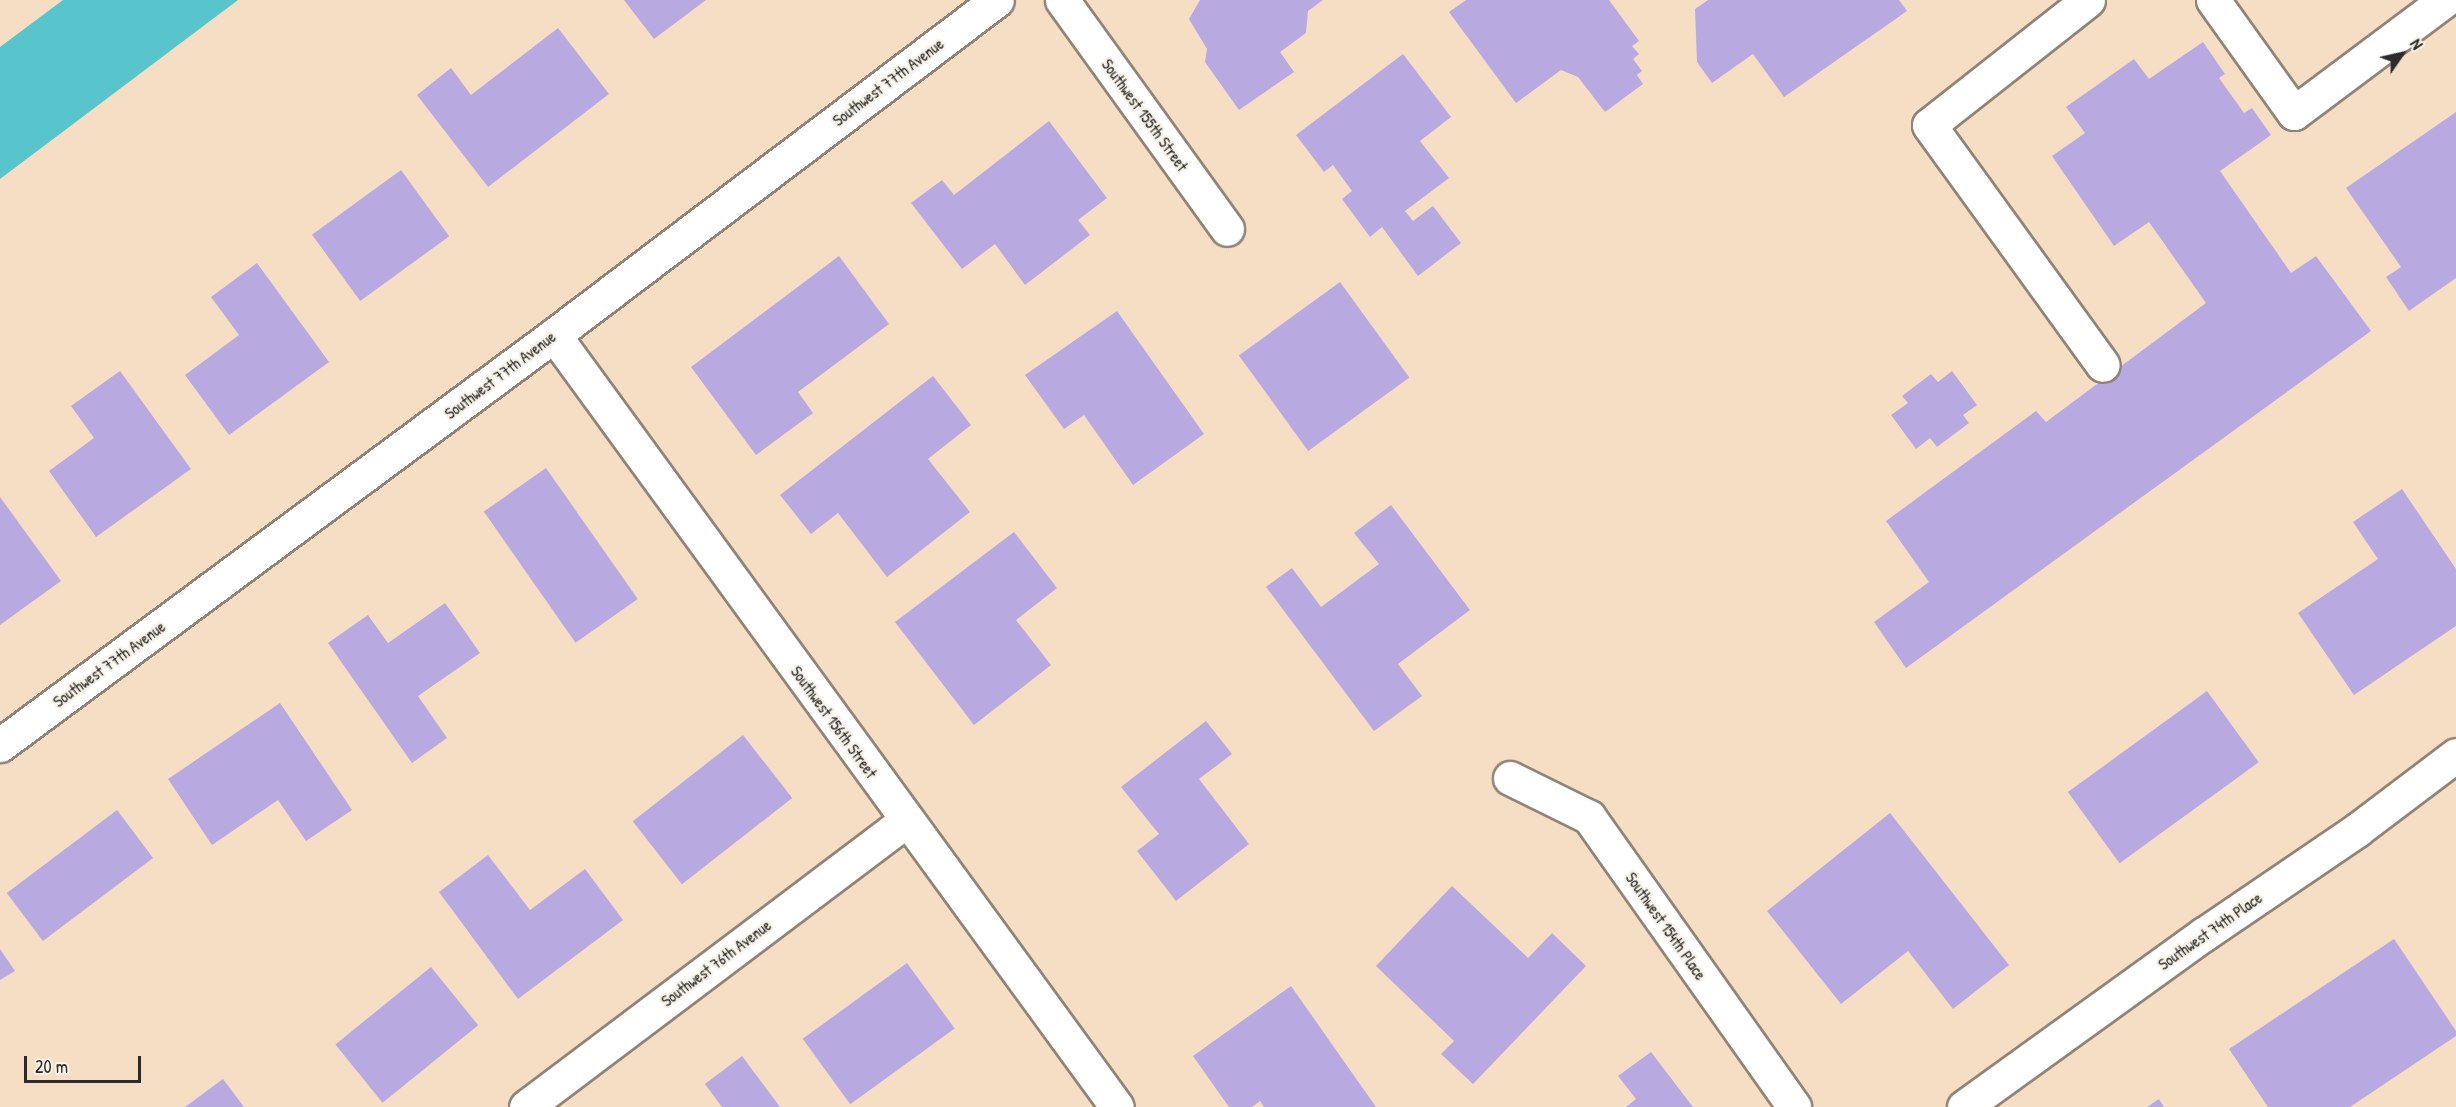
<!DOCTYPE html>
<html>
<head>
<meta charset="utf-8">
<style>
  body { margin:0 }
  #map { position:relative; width:2456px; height:1107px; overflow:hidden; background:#f5dec4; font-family:"Patrick Hand",sans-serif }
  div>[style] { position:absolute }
  .water>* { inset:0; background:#58c5cc }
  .building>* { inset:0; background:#b8aae1; transform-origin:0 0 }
  .roads { filter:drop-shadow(2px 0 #908478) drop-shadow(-2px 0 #908478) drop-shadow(0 2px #908478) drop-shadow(0 -2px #908478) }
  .minor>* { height:33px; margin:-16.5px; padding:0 16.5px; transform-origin:16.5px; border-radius:16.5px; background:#fff }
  span { translate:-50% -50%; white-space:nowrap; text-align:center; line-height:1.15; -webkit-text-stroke:5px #f7f3e8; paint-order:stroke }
  .street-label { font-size:16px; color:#2b2b2b }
  .north { position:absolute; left:2372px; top:24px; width:60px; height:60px; -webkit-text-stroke:4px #f7f3e8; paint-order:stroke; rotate:56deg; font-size:16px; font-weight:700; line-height:24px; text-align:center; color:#2b2b2b }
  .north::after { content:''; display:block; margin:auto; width:21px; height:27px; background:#2b2b2b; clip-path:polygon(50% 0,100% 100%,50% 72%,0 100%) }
  .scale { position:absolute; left:24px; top:1056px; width:117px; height:27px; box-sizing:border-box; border:3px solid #2b2b2b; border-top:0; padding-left:8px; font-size:18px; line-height:21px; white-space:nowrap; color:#2b2b2b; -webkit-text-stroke:4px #f7f3e8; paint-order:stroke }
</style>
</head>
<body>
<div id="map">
  <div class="water">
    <div style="clip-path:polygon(63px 0,238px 0,0 179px,0 47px)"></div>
  </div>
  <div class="building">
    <div style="clip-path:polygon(624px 0,706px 0,654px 39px)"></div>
    <div style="clip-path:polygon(1200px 0,1323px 0,1308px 11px,1306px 33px,1280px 52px,1294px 72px,1239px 110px,1205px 62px,1207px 49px,1189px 19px)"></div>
    <div style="clip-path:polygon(1466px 0,1609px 0,1639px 41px,1632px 46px,1639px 54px,1633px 59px,1642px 71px,1637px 75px,1643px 84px,1605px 112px,1578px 77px,1561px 70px,1516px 103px,1449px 12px)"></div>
    <div style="clip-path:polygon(1708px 0,1899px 0,1907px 11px,1784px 97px,1753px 54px,1712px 83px,1697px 62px,1695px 9px)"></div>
    <div style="clip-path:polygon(558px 28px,609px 94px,488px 187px,417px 95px,451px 68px,471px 95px)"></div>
    <div style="clip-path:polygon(2203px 42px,2225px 74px,2219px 78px,2244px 113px,2252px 108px,2271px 135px,2220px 171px,2291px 273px,2316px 256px,2371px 331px,1906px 668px,1874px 622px,1929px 582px,1886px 521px,2036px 411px,2046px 422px,2206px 303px,2149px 222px,2114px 246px,2052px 156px,2085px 133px,2066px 107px,2134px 59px,2149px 79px)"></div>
    <div style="clip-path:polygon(1403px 54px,1451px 117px,1420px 141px,1449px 178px,1405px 211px,1413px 221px,1433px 206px,1461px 243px,1418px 276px,1382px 227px,1370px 237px,1342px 199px,1352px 191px,1333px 165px,1324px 172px,1296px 135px)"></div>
    <div style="clip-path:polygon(2456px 112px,2456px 278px,2409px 311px,2386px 277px,2401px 267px,2346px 188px)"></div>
    <div style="clip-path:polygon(1049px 121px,1107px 198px,1078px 220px,1090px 235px,1025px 285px,995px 244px,962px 269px,911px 203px,942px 180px,954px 195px)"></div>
    <div style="left:401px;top:170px;width:82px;height:110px;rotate:54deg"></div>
    <div style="clip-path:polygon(839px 256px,889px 324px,798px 392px,813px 413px,756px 455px,691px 367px)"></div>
    <div style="clip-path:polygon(257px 263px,329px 362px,229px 435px,185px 375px,239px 335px,211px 297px)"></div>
    <div style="left:1340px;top:282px;width:118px;height:125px;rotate:54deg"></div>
    <div style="clip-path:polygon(1117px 311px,1204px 434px,1133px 485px,1084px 415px,1064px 429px,1025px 375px)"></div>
    <div style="clip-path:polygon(120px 371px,191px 469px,96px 537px,49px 471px,94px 438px,71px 406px)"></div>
    <div style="clip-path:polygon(1952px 371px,1977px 405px,1963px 415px,1969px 423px,1937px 447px,1930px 438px,1916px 449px,1891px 415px,1908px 403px,1902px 396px,1931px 374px,1938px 382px)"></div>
    <div style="clip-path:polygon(933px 376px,971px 425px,928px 459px,970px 512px,887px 577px,838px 513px,811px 534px,780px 495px)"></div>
    <div style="left:546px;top:468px;width:160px;height:76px;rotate:55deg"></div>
    <div style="clip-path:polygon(2402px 489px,2456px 569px,2456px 626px,2354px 695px,2298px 613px,2378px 559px,2353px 522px)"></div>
    <div style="clip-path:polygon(0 497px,61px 581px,0 625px)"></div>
    <div style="clip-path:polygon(1391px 505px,1470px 610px,1398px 664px,1422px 696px,1374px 731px,1266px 587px,1292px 568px,1321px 607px,1379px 564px,1354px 533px)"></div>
    <div style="clip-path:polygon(1014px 532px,1057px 588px,1016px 620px,1051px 665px,974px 725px,895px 622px)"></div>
    <div style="clip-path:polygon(445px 603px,480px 653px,418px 696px,447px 738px,412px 763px,328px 643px,368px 615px,388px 643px)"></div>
    <div style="left:2207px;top:691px;width:88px;height:172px;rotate:54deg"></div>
    <div style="clip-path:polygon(280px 703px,352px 810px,306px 841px,278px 800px,212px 845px,168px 779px)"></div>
    <div style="clip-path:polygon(1206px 721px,1232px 754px,1199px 779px,1249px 844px,1176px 901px,1137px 851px,1159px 834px,1121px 787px)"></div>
    <div style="left:743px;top:735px;width:80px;height:140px;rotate:52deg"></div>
    <div style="left:117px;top:810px;width:60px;height:138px;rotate:53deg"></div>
    <div style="clip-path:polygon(1890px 813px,2009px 965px,1953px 1009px,1908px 951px,1841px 1004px,1767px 911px)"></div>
    <div style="clip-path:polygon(488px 855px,530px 910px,585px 869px,623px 920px,518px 999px,439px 892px)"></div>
    <div style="clip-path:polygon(1452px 886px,1528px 958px,1552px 933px,1586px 966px,1473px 1084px,1441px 1054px,1454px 1041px,1376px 966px)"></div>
    <div style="clip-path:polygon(2394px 939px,2456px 1031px,2456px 1036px,2350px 1107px,2268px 1107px,2229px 1049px)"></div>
    <div style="clip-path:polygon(0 949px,15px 971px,0 980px)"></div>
    <div style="left:907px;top:963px;width:81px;height:129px;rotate:54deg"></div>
    <div style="left:431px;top:967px;width:75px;height:123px;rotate:51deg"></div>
    <div style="clip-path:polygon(1291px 986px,1376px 1107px,1264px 1107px,1260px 1101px,1252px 1107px,1229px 1107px,1193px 1056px)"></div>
    <div style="clip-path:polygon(1651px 1052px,1693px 1107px,1626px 1107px,1636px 1099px,1618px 1076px)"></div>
    <div style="clip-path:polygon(742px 1056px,780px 1107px,722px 1107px,705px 1084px)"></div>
    <div style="clip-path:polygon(223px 1079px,244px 1107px,185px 1107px)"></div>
    <div style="clip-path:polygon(2159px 1099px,2164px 1107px,2147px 1107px)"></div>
  </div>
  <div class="roads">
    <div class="minor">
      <div style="left:1062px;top:0;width:282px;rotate:54.2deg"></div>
      <div style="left:2088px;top:0;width:202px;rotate:141.8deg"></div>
      <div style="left:1929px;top:125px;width:296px;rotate:54.1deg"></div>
      <div style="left:2213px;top:0;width:139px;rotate:54.4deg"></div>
      <div style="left:2294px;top:113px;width:189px;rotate:-36.8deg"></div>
      <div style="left:554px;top:335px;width:955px;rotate:53.9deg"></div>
      <div style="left:0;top:745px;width:689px;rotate:-36.5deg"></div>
      <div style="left:554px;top:335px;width:555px;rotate:-37.1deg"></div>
      <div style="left:1510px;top:778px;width:88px;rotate:26.3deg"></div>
      <div style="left:1589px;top:817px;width:355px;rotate:54.7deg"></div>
      <div style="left:526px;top:1107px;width:476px;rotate:-37deg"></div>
      <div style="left:1964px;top:1107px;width:296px;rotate:-35.8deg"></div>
      <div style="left:2204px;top:934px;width:185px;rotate:-34.2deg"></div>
      <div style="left:2357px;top:830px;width:124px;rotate:-37.1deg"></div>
    </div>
  </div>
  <div class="street-label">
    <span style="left:888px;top:82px;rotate:-37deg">Southwest 77th Avenue</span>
    <span style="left:1145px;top:115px;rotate:54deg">Southwest 155th Street</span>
    <span style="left:500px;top:375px;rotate:-37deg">Southwest 77th Avenue</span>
    <span style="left:109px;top:664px;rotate:-36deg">Southwest 77th Avenue</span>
    <span style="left:834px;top:722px;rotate:54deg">Southwest 156th Street</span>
    <span style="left:1666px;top:926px;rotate:55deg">Southwest 154th Place</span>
    <span style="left:2210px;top:931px;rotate:-35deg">Southwest 74th Place</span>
    <span style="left:716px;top:963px;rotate:-37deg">Southwest 76th Avenue</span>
  </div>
  <div class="north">N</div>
  <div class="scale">20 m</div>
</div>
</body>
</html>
